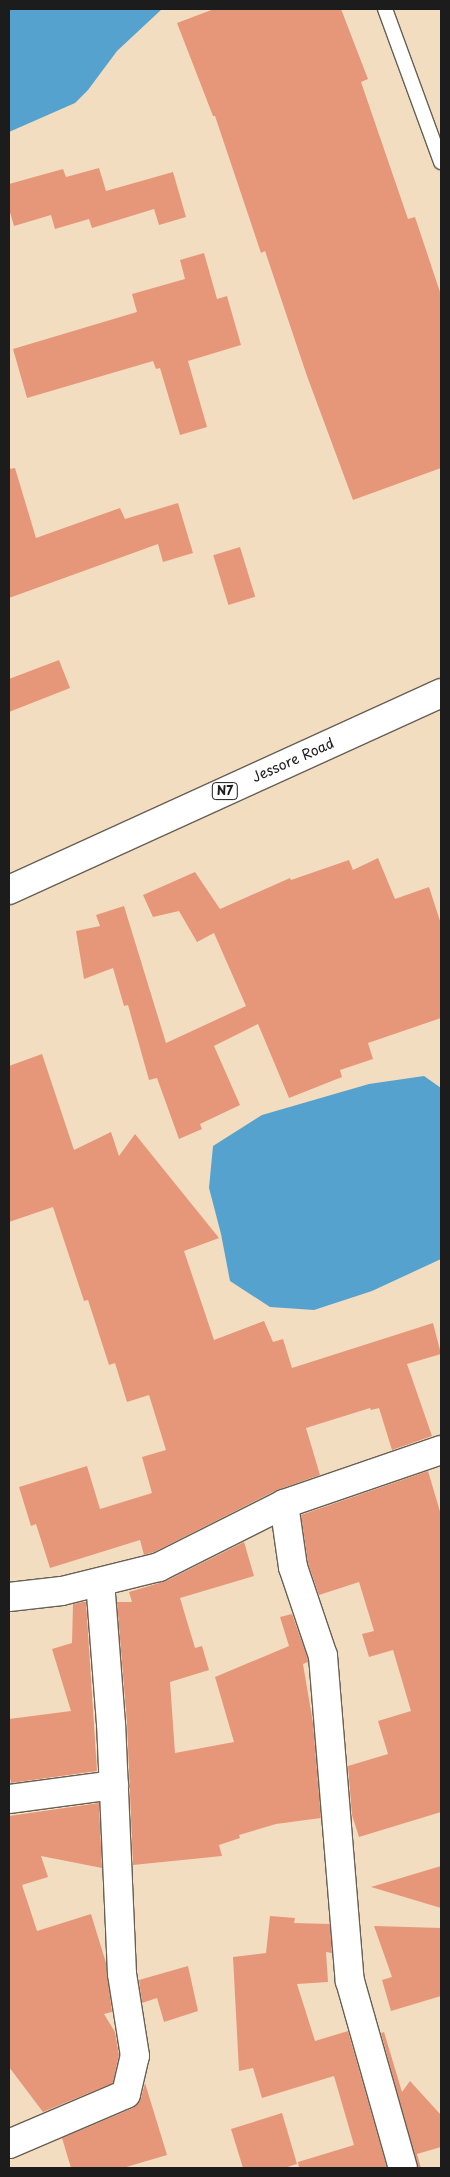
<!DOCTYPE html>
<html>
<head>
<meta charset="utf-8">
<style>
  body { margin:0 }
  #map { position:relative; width:450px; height:2177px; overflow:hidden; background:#f3ddc0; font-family:"Playpen Sans",sans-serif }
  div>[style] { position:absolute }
  .water>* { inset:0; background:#56a2ce }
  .building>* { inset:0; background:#e79779; transform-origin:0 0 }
  .roads { filter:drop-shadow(1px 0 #676055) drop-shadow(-1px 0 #676055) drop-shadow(0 1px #676055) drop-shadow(0 -1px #676055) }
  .lane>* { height:14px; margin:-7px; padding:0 7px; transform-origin:7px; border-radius:7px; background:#fff }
  .street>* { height:28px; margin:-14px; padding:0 14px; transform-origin:14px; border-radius:14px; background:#fff }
  .highway>* { height:28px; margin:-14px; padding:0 14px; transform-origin:14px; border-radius:14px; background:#fff }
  span { translate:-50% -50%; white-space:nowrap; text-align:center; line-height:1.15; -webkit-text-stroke:4px #fff; paint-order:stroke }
  .shield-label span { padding:1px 4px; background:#fff; border:1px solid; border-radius:4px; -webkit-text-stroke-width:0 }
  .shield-label { font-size:12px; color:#1c1c1c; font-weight:700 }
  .street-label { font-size:14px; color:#1c1c1c }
  .frame { position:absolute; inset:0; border:10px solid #1c1c1c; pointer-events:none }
</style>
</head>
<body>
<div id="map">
  <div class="water">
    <div style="clip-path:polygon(9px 9px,162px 9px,117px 51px,88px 90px,75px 103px,9px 132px)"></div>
    <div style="clip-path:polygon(424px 1076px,441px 1088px,441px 1259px,372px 1291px,314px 1310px,270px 1307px,230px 1281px,221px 1234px,209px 1188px,213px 1146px,262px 1115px,369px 1084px)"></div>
  </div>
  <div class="building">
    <div style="clip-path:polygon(214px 9px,341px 9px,368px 79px,361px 82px,408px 219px,415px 217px,441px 295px,441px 468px,353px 500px,307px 376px,265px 251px,261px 253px,215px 116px,213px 116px,177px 23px)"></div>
    <div style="clip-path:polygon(99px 168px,106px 191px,173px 172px,186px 217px,159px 225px,154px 209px,92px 228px,89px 219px,55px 229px,51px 215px,14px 226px,9px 209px,9px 184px,63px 169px,66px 177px)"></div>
    <div style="clip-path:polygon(204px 253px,217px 299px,227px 296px,241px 345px,188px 361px,207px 427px,180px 435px,160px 368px,156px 369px,153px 361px,27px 398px,13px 349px,137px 312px,132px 294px,185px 279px,180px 260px)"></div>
    <div style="clip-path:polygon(15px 468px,36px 538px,120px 508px,125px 519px,178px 503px,193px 553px,163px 562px,158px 544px,9px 598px,9px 469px)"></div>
    <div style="left:240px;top:547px;width:52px;height:28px;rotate:73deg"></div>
    <div style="clip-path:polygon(59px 660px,70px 688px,9px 712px,9px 679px)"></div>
    <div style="clip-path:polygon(378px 858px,395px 899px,429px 887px,441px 924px,441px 1018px,368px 1043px,373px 1059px,340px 1070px,342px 1077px,289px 1098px,258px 1024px,214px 1046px,240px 1105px,200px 1124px,202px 1129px,179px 1139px,157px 1078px,149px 1080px,128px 1005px,124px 1006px,113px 968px,84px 979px,76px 931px,100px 926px,96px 915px,124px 906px,166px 1043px,246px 1006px,214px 933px,197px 942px,179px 911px,153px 917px,143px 895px,195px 872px,220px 909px,290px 878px,291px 880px,349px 860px,353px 870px)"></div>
    <div style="clip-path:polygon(42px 1054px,74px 1150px,111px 1132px,119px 1156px,135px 1134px,219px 1238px,184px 1251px,214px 1340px,264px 1321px,273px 1342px,283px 1339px,292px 1368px,433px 1323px,441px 1354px,407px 1364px,432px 1436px,392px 1450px,379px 1408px,371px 1410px,370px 1408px,306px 1428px,320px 1475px,277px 1490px,154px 1552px,144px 1555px,140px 1540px,50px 1568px,36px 1524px,31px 1526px,19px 1487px,87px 1466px,100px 1509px,152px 1493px,142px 1457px,166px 1450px,149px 1395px,127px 1402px,115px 1363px,109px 1365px,88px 1300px,84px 1301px,53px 1207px,9px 1222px,9px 1066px)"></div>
    <div style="clip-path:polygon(428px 1471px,441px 1515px,441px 1812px,359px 1837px,352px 1815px,348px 1766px,388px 1754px,378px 1721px,411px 1711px,393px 1650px,369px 1657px,362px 1634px,374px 1631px,359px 1582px,319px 1595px,308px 1563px,301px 1515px)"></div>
    <div style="clip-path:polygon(244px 1542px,254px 1576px,180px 1598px,195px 1648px,202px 1646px,209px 1670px,170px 1682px,175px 1753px,234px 1742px,215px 1677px,289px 1646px,280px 1617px,292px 1614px,308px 1659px,308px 1662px,303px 1664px,313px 1723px,321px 1818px,276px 1824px,239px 1835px,240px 1838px,219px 1845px,222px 1856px,133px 1865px,127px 1723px,117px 1602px,132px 1602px,129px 1592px,166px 1581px)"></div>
    <div style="clip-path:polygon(83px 1602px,86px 1602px,97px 1771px,11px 1783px,9px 1773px,9px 1719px,71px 1711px,52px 1649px,72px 1643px,73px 1604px)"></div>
    <div style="clip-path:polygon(99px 1803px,102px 1868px,41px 1856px,48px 1877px,22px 1885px,37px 1931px,91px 1914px,106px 1963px,112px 2012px,104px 2014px,115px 2032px,119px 2055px,113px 2083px,43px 2112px,9px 2067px,9px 1816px)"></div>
    <div style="clip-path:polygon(441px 1866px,441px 1908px,371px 1887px)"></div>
    <div style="clip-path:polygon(270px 1916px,295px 1918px,294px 1923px,330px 1924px,332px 1953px,326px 1952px,328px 1982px,297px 1984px,315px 2041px,348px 2031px,387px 2168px,299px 2168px,298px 2162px,354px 2145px,334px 2076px,262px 2098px,253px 2068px,239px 2071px,233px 1957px,266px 1953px)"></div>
    <div style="clip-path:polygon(374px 1926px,441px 1928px,441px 1996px,391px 2011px,382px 1980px,392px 1977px)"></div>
    <div style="clip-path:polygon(188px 1966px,198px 2011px,164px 2022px,157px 1998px,142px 2003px,139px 1980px)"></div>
    <div style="clip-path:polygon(384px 2032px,402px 2092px,410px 2081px,441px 2115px,441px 2147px,417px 2154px,421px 2168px,418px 2168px,381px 2033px)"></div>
    <div style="clip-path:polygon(145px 2083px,167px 2155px,123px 2168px,71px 2168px,62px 2138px,133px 2108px,141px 2098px)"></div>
    <div style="clip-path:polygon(282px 2113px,297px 2164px,284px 2168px,243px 2168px,231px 2129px)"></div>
  </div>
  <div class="roads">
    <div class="lane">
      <div style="left:385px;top:9px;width:163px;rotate:69.9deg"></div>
    </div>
    <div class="street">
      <div style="left:284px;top:1504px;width:64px;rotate:81.9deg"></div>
      <div style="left:293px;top:1567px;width:94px;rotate:71.4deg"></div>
      <div style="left:323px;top:1656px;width:326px;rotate:85.3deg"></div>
      <div style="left:350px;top:1981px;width:194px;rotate:74.2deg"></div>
      <div style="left:9px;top:1597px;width:53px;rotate:-6.5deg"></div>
      <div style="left:62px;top:1591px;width:100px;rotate:-13.9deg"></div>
      <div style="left:159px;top:1567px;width:140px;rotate:-26.7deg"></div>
      <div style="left:284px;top:1504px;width:166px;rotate:-19deg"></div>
      <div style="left:9px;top:1799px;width:106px;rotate:-7.6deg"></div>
      <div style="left:9px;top:2144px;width:127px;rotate:-23.1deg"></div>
      <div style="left:126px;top:2094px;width:39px;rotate:-77deg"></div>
      <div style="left:135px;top:2056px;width:83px;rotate:-99deg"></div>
      <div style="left:122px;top:1974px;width:250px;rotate:-92.5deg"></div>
      <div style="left:111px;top:1724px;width:142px;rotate:-94.4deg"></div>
    </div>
    <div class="highway">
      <div style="left:9px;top:890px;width:475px;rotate:-24.5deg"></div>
    </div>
  </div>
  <div class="shield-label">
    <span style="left:225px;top:791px">N7</span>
  </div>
  <div class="street-label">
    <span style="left:293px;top:760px;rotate:-24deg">Jessore Road</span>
  </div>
  <div class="frame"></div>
</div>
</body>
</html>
